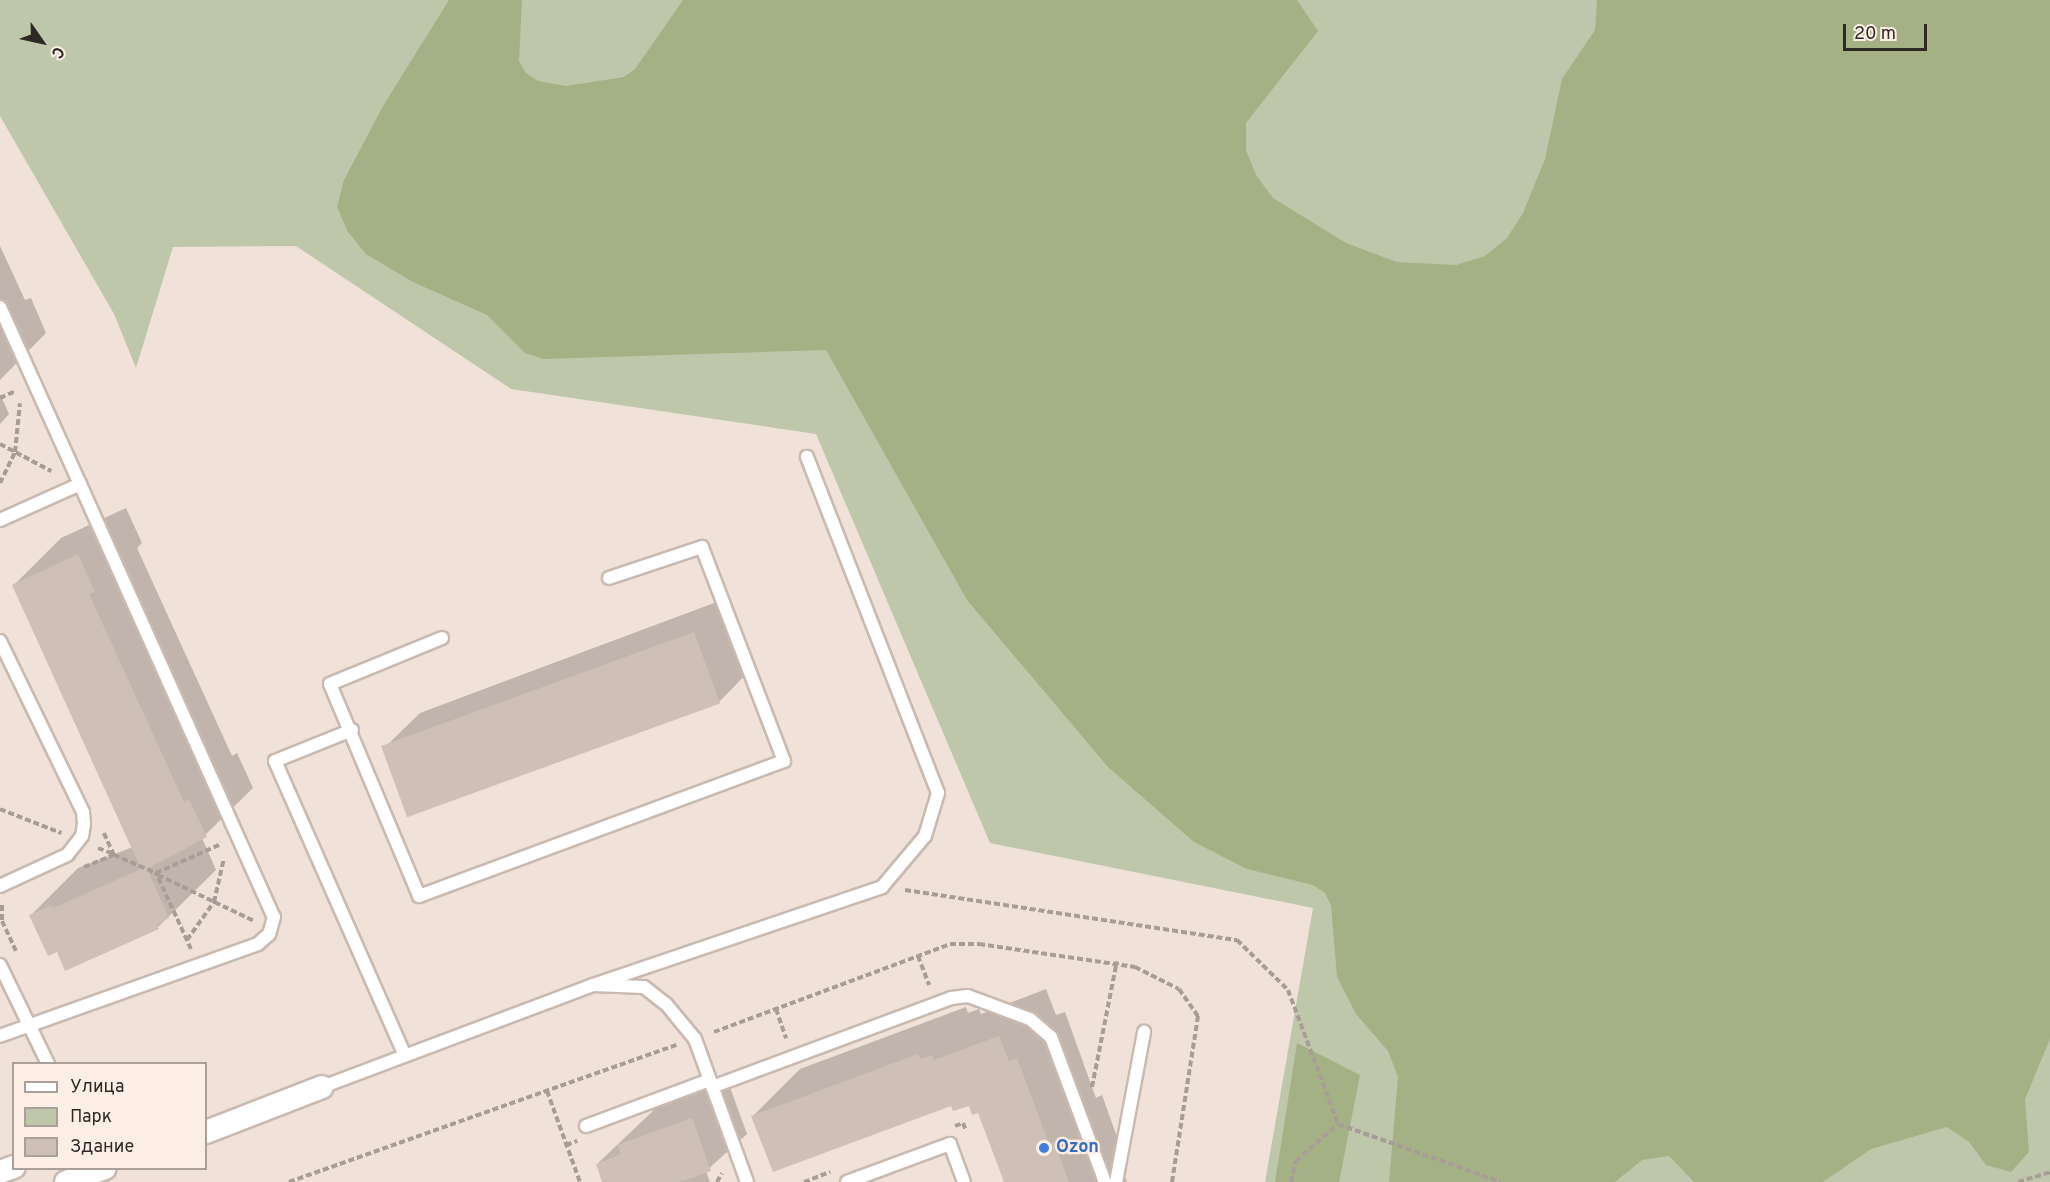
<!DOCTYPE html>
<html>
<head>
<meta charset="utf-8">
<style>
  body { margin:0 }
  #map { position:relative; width:2050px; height:1182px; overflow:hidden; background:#f0e2d8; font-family:Overpass,sans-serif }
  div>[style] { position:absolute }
  .green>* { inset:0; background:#bfc7ab }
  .forest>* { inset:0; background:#a4b185 }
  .shadow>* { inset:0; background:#0003 }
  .building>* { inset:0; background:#cfc0b7; transform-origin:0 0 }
  .path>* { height:4px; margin-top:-2px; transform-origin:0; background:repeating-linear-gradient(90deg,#a89d96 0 6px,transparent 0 9px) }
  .roads { filter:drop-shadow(2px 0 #c8bab1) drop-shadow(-2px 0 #c8bab1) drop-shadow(0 2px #c8bab1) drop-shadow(0 -2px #c8bab1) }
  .lane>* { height:12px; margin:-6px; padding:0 6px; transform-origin:6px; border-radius:6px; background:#fff }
  .street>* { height:22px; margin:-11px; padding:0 11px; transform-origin:11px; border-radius:11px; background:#fff }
  .dots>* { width:16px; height:16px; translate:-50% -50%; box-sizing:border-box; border:3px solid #feefe6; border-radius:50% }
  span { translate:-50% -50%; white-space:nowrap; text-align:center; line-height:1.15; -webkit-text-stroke:4.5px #feefe6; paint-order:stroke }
  .shop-label { font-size:18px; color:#366cbe; font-weight:700 }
  .left { translate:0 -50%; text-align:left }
  .legend { position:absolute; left:12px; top:1062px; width:195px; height:108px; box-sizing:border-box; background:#feefe6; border:2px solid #aba099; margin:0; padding:8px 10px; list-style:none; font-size:18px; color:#2f2926 }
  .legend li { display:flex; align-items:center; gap:12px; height:30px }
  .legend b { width:30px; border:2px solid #aba099 }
  .north { position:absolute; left:12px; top:12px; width:60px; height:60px; -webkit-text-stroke:4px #feefe6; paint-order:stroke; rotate:124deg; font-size:16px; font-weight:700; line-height:24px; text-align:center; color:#2f2926 }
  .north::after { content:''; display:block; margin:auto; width:21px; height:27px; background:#2f2926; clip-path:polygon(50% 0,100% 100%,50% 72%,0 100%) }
  .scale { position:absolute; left:1843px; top:24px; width:84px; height:27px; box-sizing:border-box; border:3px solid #2f2926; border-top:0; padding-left:8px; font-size:18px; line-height:21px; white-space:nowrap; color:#2f2926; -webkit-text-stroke:4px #feefe6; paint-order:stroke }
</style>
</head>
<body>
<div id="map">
  <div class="green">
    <div style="clip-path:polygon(0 0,2050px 0,2050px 1182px,1265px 1182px,1313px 908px,990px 843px,816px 434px,511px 389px,296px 246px,173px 247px,136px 368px,114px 314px,0 116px)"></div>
  </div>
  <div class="forest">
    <div style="clip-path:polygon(449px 0,522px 0,519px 61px,526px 73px,538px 81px,566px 86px,624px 77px,635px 69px,683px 0,1297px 0,1318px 31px,1246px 123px,1246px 150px,1256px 175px,1273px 198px,1346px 243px,1397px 262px,1456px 265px,1485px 256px,1507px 238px,1523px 213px,1545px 159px,1562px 79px,1595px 30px,1597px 0,2050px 0,2050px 1039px,2025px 1099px,2029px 1152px,2011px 1172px,1986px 1165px,1969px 1142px,1947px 1127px,1871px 1149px,1823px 1182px,1694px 1182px,1669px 1156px,1642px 1160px,1615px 1182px,1389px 1182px,1398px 1077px,1388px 1051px,1356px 1014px,1337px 977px,1331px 905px,1325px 893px,1313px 885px,1247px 869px,1194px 842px,1108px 767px,967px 600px,826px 350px,543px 359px,525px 353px,487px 315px,413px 282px,366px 254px,348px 232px,337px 207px,344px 180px,383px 106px)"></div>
    <div style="clip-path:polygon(1297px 1043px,1360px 1075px,1339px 1182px,1275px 1182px)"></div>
  </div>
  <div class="shadow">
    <div style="clip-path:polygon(0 246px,25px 300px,31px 298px,46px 333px,0 380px)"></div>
    <div style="clip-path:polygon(0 394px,9px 414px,0 424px)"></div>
    <div style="clip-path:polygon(126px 508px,142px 543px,137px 548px,232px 756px,237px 753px,253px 788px,202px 838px,216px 870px,158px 927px,58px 950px,31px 915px,78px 868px,133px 847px,14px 585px,61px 538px)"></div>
    <div style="clip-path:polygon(730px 597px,755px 665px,719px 702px,383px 749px,420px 713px)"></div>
    <div style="clip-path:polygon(1046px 989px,1056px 1015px,1065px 1012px,1096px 1098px,1102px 1095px,1126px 1162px,1122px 1167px,1127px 1182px,1005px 1182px,978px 1111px,970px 1104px,753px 1116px,800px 1069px,966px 1007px,968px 1013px,979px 1009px,981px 1014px)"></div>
    <div style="clip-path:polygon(728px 1082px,747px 1134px,706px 1171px,710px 1182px,604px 1182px,597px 1164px,655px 1109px)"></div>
  </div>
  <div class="building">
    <div style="clip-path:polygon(78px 554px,95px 592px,89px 594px,184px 802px,189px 799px,207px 837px,147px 869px,169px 918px,157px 924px,159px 929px,65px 971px,57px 952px,48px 956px,29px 915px,52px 905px,53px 908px,141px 869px,12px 585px)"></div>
    <div style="left:694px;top:632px;width:76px;height:333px;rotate:70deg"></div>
    <div style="clip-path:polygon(999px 1036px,1009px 1061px,1017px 1058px,1049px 1144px,1054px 1142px,1069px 1182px,1004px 1182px,978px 1113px,972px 1115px,969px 1106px,953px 1111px,951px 1106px,773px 1172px,751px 1116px,918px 1054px,921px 1059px,932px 1055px,934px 1060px)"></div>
    <div style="clip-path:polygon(692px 1118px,711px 1171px,681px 1182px,602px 1182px,596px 1164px,621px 1154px,617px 1145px)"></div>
  </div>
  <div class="path">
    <div style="left:0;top:398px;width:17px;rotate:-24deg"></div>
    <div style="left:0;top:444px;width:58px;rotate:27.9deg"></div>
    <div style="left:0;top:483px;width:34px;rotate:-64deg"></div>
    <div style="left:15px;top:452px;width:49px;rotate:-84.2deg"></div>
    <div style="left:0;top:809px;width:66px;rotate:21.5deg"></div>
    <div style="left:98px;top:848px;width:17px;rotate:21deg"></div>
    <div style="left:114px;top:855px;width:46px;rotate:23.2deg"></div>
    <div style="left:84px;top:867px;width:32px;rotate:-22deg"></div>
    <div style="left:114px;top:855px;width:26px;rotate:-115deg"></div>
    <div style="left:158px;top:875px;width:106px;rotate:25.6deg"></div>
    <div style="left:905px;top:890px;width:336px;rotate:8.6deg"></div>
    <div style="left:1237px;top:940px;width:71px;rotate:44.4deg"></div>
    <div style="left:1288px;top:990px;width:143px;rotate:69.5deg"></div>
    <div style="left:1338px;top:1124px;width:173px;rotate:19.6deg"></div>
    <div style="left:2px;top:905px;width:16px;rotate:90deg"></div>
    <div style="left:2px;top:921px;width:33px;rotate:65deg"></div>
    <div style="left:187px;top:940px;width:47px;rotate:-54.6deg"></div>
    <div style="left:214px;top:902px;width:45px;rotate:-77.2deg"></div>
    <div style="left:191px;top:949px;width:84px;rotate:-114.7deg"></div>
    <div style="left:156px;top:873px;width:71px;rotate:-24deg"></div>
    <div style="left:918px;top:956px;width:31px;rotate:69deg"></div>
    <div style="left:776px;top:1009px;width:31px;rotate:71deg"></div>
    <div style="left:714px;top:1032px;width:252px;rotate:-20.4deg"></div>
    <div style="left:950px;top:944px;width:29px"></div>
    <div style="left:979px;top:944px;width:158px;rotate:8.4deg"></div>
    <div style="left:1135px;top:967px;width:49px;rotate:26.6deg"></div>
    <div style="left:1179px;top:989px;width:33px;rotate:55deg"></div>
    <div style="left:1198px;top:1016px;width:168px;rotate:98.9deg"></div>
    <div style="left:1092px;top:1087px;width:128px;rotate:-78.8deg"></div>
    <div style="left:547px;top:1091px;width:97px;rotate:70.1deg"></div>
    <div style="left:955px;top:1126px;width:9px;rotate:-21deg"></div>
    <div style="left:963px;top:1123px;width:9px;rotate:69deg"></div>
    <div style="left:566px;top:1145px;width:12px;rotate:-20deg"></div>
    <div style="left:289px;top:1182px;width:411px;rotate:-19.5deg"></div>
    <div style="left:717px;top:1182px;width:10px;rotate:-61deg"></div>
    <div style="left:804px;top:1182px;width:28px;rotate:-21deg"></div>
    <div style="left:1291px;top:1182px;width:22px;rotate:-77deg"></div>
    <div style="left:1296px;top:1161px;width:56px;rotate:-41.4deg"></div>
    <div style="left:2018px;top:1182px;width:34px;rotate:-17deg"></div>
  </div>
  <div class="roads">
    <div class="lane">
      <div style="left:0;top:307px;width:194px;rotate:65.7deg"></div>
      <div style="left:0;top:520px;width:88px;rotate:-24.2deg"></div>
      <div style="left:80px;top:484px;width:474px;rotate:65.9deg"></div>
      <div style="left:274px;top:917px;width:18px;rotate:106deg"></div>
      <div style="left:269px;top:934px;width:15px;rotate:138deg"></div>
      <div style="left:258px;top:944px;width:274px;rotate:160.4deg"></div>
      <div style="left:442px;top:638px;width:121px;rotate:157.7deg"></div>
      <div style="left:330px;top:684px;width:230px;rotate:67.2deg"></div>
      <div style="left:419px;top:896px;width:389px;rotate:-20.3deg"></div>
      <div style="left:784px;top:761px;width:229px;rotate:-111deg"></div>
      <div style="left:702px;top:547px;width:98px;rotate:161.6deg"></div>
      <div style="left:0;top:641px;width:190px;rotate:64.1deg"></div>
      <div style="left:83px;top:812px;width:12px;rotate:85deg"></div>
      <div style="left:84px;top:824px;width:12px;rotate:99deg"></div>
      <div style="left:82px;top:836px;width:24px;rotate:128deg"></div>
      <div style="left:67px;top:855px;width:74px;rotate:155.2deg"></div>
      <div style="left:352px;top:730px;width:83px;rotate:158.1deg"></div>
      <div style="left:275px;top:761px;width:322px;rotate:66.2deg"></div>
      <div style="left:0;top:965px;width:110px;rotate:64.1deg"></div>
      <div style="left:593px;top:985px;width:305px;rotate:-18.7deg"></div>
      <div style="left:882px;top:887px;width:67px;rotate:-49.9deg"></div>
      <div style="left:925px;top:836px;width:45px;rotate:-73.2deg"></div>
      <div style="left:938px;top:793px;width:361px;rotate:-111.3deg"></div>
      <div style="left:322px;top:1087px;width:290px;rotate:-20.6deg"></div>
      <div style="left:593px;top:985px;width:51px;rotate:2.2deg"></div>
      <div style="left:644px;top:987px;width:28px;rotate:38deg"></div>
      <div style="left:666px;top:1004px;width:45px;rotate:50.4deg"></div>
      <div style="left:695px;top:1039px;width:152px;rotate:70deg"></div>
      <div style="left:712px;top:1087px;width:255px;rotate:-20.4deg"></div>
      <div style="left:951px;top:998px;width:17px;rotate:-7deg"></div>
      <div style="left:968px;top:996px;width:66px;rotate:20.4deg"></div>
      <div style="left:1030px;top:1019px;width:28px;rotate:41deg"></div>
      <div style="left:1051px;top:1037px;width:155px;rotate:69.6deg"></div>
      <div style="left:586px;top:1126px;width:132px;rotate:-20.4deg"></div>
      <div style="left:847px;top:1182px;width:110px;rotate:-20.3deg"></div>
      <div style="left:950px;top:1144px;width:40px;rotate:69.8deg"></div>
      <div style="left:1116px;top:1182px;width:153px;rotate:-79.4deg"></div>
    </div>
    <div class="street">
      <div style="left:206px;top:1132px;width:124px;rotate:-21.2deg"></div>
      <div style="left:0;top:1172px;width:15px;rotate:-20deg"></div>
      <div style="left:66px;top:1182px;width:41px;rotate:-19.7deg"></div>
    </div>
  </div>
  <div class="dots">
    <div style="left:1044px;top:1148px;background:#3f7fe0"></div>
  </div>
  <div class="shop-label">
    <span class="left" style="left:1056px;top:1148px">Ozon</span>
  </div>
  <ul class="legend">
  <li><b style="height:8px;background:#fff"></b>Улица</li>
  <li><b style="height:16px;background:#bfc7ab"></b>Парк</li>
  <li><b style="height:16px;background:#cfc0b7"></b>Здание</li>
  </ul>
  <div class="north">С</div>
  <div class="scale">20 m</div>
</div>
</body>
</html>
